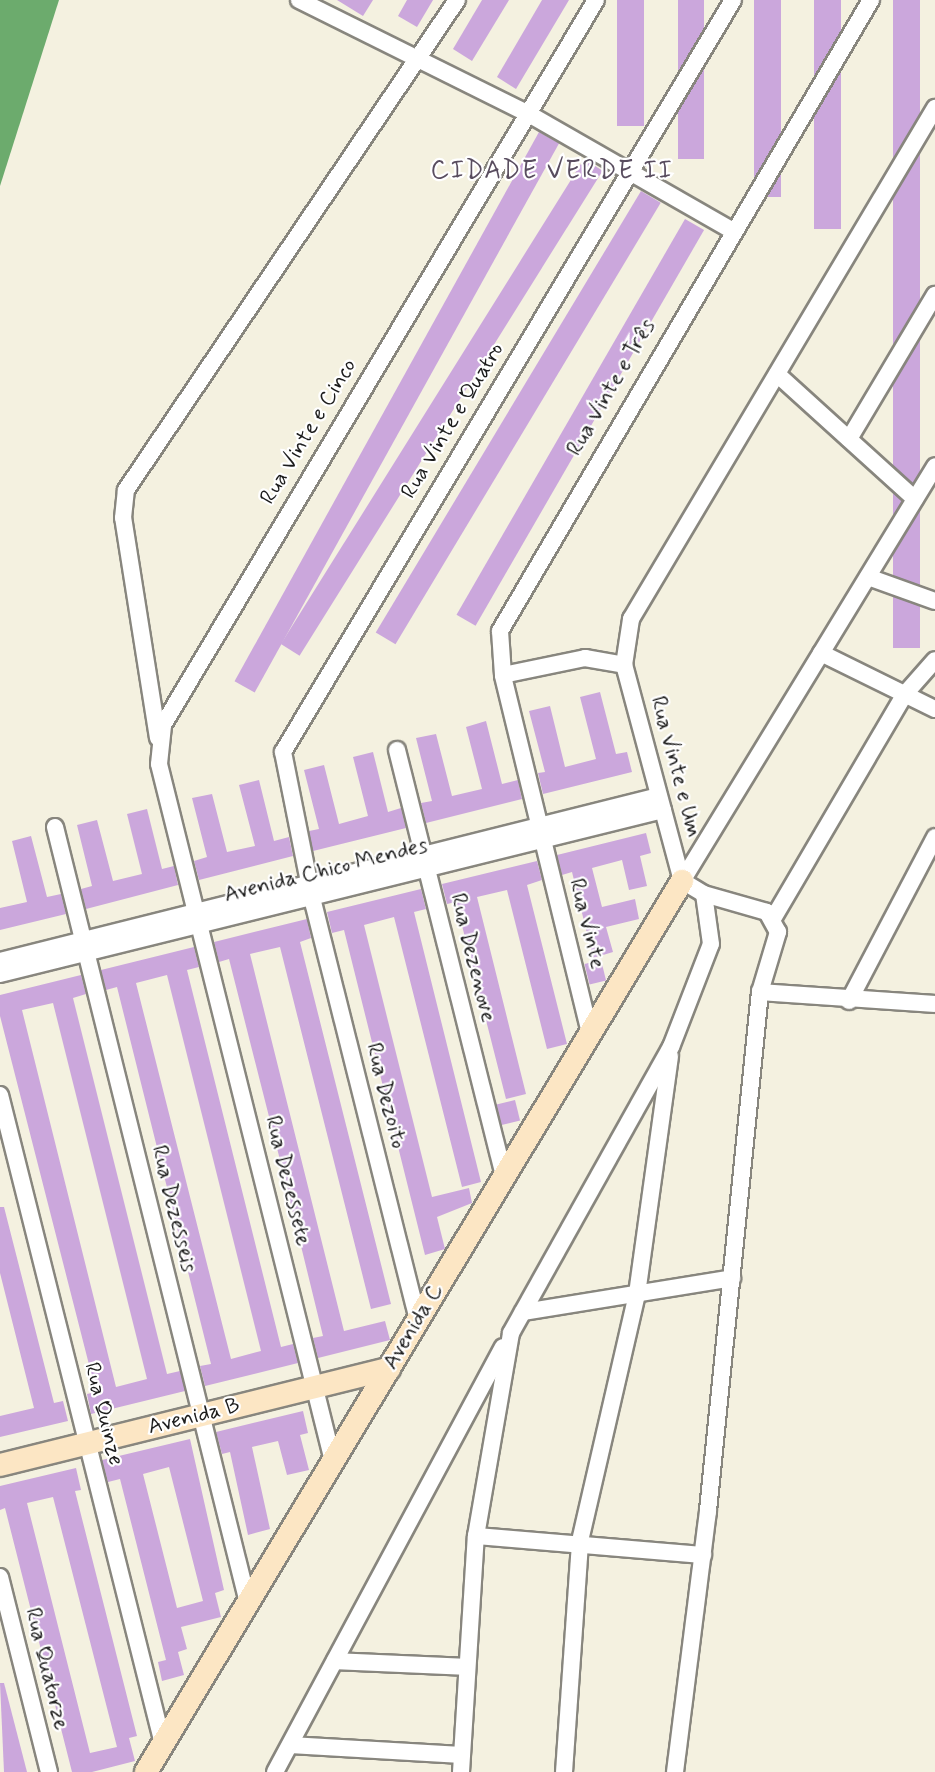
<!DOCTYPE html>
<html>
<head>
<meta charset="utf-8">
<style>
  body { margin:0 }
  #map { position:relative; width:935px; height:1772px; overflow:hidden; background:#f4f1e0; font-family:Mynerve,sans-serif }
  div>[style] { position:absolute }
  .forest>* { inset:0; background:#6cab6d }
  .building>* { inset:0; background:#cba7dc; transform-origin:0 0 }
  .roads { filter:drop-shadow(2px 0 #88867e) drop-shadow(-2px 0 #88867e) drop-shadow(0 2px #88867e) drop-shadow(0 -2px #88867e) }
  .street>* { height:16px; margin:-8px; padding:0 8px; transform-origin:8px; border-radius:8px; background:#fff }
  .secondary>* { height:22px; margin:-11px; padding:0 11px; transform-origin:11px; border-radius:11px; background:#fce6c4 }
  span { translate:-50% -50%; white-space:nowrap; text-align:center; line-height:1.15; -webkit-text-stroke:4.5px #fff; paint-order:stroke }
  .street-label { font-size:22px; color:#1c1c1c }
  .quarter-label { font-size:26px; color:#594d5f; letter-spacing:1.5px }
</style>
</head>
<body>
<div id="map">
  <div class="forest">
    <div style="clip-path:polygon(0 0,59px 0,0 186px)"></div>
  </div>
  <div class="building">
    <div style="clip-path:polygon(337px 0,373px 0,363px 16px)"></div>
    <div style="clip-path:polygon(407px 0,433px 0,417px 27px,398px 16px)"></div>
    <div style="clip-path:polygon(482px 0,509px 0,472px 61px,453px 49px)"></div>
    <div style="clip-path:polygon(542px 0,569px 0,516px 89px,497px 77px)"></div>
    <div style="left:617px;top:0;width:27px;height:126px"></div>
    <div style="left:678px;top:0;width:26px;height:159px"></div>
    <div style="left:754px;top:0;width:27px;height:197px"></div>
    <div style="left:814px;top:0;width:27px;height:229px"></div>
    <div style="left:893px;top:0;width:27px;height:648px"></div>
    <div style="left:539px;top:132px;width:23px;height:628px;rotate:29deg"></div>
    <div style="left:584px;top:159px;width:22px;height:572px;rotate:32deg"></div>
    <div style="left:641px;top:191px;width:23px;height:515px;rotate:31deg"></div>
    <div style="left:685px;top:219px;width:22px;height:457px;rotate:30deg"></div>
    <div style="clip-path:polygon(600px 692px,616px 754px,627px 752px,632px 772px,543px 794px,538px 773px,545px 772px,529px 711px,550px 706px,565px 767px,596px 759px,580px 697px)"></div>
    <div style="clip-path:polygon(486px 721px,502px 784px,518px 780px,522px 799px,426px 823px,421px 803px,432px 801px,416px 738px,436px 734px,452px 796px,482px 789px,466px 727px)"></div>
    <div style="clip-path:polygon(373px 752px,388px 812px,401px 808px,406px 828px,313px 851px,309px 831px,319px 829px,304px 770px,324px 765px,339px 824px,368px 816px,353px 757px)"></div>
    <div style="clip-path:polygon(259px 780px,274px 841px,289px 837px,293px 856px,199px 880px,194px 861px,207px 857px,192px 798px,212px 794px,227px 852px,255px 846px,239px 785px)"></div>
    <div style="clip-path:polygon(147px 809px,162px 869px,174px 866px,178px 885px,86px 909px,81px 889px,92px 886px,77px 825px,97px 820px,113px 881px,142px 874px,127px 814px)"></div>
    <div style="clip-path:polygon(646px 833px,651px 853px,640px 856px,647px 886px,629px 890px,622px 860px,592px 868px,602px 907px,635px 899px,639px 919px,606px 927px,613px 952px,593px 958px,572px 872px,562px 875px,557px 855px)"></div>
    <div style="clip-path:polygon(31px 836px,47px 897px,61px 894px,66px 914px,0 930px,0 908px,27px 902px,12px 841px)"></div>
    <div style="clip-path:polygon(537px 861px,542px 880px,527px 885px,567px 1044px,547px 1049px,507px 890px,477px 897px,526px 1094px,506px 1099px,456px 902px,447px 904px,442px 884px)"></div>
    <div style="clip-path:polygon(421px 889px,426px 909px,414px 912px,481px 1182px,462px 1187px,394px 917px,364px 925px,432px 1197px,469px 1188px,472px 1203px,437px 1217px,445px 1249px,425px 1255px,344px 930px,332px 933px,327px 912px)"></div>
    <div style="clip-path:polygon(307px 919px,311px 938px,300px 942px,391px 1304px,371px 1309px,280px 947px,250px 954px,344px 1331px,385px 1321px,390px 1340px,318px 1358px,313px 1338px,323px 1336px,279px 1156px,229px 959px,219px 962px,214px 942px)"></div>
    <div style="clip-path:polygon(evenodd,194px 947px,199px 967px,187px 970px,281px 1347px,293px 1344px,298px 1363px,205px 1386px,200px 1366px,211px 1364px,117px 987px,106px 990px,101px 970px,194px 947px,167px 975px,261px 1351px,231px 1359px,136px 983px,167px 975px)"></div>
    <div style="left:601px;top:960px;width:21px;height:17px;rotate:76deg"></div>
    <div style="clip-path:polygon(evenodd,81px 975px,86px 994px,73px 998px,167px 1374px,180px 1371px,185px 1391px,91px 1414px,87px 1394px,96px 1392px,0 1016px,0 995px,81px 975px,53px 1003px,147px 1379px,116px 1387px,22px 1010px,53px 1003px)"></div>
    <div style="left:515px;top:1100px;width:21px;height:19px;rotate:76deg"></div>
    <div style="clip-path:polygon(0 1207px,4px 1207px,54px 1403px,63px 1401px,68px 1421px,0 1437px,0 1416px,34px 1408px,0 1273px)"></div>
    <div style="clip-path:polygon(303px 1411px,308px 1433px,300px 1435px,309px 1470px,287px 1475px,278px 1441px,252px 1447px,270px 1529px,248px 1535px,230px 1452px,222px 1454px,216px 1432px)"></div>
    <div style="clip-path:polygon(evenodd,190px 1439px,224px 1590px,215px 1593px,221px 1617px,181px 1627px,187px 1649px,178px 1652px,184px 1675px,162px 1681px,158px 1662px,166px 1660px,120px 1479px,108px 1482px,102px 1460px,190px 1439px,169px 1467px,203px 1601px,177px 1608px,143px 1474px,169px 1467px)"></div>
    <div style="clip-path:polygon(evenodd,76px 1468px,81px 1490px,75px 1491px,137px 1736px,129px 1738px,135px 1761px,92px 1772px,72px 1772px,5px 1508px,0 1510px,0 1486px,76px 1468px,53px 1497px,117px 1747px,90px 1753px,27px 1503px,53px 1497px)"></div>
    <div style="clip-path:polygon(0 1683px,4px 1683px,27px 1772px,4px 1772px)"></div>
  </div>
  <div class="roads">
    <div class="street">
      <div style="left:299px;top:0;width:254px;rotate:26.4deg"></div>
      <div style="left:527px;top:113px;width:235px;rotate:29.8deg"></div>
      <div style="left:777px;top:374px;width:186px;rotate:42.2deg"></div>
      <div style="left:849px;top:439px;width:168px;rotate:-59.2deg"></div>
      <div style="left:868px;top:577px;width:71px;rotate:19.7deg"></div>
      <div style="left:821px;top:653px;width:127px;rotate:26.2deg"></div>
      <div style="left:503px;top:675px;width:84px;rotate:-11.7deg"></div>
      <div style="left:585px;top:658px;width:40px;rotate:10deg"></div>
      <div style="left:158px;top:738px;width:223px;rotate:-99deg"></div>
      <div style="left:123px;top:518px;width:28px;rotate:-84deg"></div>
      <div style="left:126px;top:490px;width:591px;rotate:-55.96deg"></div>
      <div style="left:397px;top:750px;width:439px;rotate:75.9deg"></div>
      <div style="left:55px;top:827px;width:800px;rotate:76.03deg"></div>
      <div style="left:682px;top:881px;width:224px;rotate:-105deg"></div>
      <div style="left:624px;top:665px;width:47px;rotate:-81.3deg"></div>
      <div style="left:631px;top:619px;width:595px;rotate:-59.25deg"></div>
      <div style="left:682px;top:881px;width:486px;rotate:-58.6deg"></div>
      <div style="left:774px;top:917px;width:259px;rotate:-59.6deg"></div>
      <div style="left:905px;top:694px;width:45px;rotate:-48.6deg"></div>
      <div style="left:0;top:961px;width:679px;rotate:-14.06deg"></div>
      <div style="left:0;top:974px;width:683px;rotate:-13.89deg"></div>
      <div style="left:760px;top:992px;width:175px;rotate:3.9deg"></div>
      <div style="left:849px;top:1001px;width:185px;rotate:-62.3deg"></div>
      <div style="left:590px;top:1033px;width:368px;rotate:-103.7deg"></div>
      <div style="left:503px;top:675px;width:44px;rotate:-93.9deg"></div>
      <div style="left:500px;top:631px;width:732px;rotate:-59.55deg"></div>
      <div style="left:0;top:1095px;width:669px;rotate:75.9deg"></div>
      <div style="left:523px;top:1312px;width:212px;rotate:-9.2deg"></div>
      <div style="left:418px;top:1320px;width:436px;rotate:-104.1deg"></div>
      <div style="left:312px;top:897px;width:148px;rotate:-101.3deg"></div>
      <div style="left:283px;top:752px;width:876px;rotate:-59.1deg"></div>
      <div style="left:333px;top:1461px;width:718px;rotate:-104.02deg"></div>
      <div style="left:159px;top:764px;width:39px;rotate:-84deg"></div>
      <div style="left:163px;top:725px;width:844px;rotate:-59.15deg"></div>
      <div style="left:476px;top:1536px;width:228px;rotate:4.8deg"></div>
      <div style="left:0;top:1577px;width:201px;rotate:75.9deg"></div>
      <div style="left:335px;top:1661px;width:132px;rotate:2.6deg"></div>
      <div style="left:290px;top:1745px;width:172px;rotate:3.3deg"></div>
      <div style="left:275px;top:1772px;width:482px;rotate:-61.8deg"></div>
      <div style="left:461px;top:1772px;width:236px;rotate:-86.4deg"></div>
      <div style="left:476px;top:1536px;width:206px;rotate:-80.2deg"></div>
      <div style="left:511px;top:1333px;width:328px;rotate:-60.8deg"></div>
      <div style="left:671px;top:1047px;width:110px;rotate:-68.8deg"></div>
      <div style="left:711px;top:944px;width:50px;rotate:-98deg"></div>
      <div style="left:704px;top:894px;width:26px;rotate:-149deg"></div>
      <div style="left:564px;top:1772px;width:232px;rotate:-86deg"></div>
      <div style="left:580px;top:1541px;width:253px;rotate:-77deg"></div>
      <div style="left:637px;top:1294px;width:240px;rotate:-82.1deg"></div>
      <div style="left:675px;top:1772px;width:263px;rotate:-82.8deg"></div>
      <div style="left:708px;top:1511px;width:522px;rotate:-84.28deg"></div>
      <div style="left:760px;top:992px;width:63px;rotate:-73.3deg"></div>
      <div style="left:778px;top:932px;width:23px;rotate:-119deg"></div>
      <div style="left:767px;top:912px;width:66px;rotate:-164.1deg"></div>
    </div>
    <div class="secondary">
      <div style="left:0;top:1465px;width:401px;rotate:-13.9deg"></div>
      <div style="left:146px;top:1772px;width:1040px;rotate:-58.97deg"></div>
    </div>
  </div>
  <div class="street-label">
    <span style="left:612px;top:388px;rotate:-60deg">Rua Vinte e Três</span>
    <span style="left:453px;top:421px;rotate:-59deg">Rua Vinte e Quatro</span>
    <span style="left:309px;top:432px;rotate:-59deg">Rua Vinte e Cinco</span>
    <span style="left:675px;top:767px;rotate:75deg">Rua Vinte e Um</span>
    <span style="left:326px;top:871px;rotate:-14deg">Avenida Chico Mendes</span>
    <span style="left:586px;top:924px;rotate:76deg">Rua Vinte</span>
    <span style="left:472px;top:958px;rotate:76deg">Rua Dezenove</span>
    <span style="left:385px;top:1096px;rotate:76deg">Rua Dezoito</span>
    <span style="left:287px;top:1181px;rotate:76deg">Rua Dezessete</span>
    <span style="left:173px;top:1209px;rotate:76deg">Rua Dezesseis</span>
    <span style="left:414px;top:1327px;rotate:-59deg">Avenida C</span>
    <span style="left:103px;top:1414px;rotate:76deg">Rua Quinze</span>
    <span style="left:194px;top:1417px;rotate:-14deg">Avenida B</span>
    <span style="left:46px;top:1669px;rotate:76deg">Rua Quatorze</span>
  </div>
  <div class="quarter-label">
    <span style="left:552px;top:172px">CIDADE VERDE II</span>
  </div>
</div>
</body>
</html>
